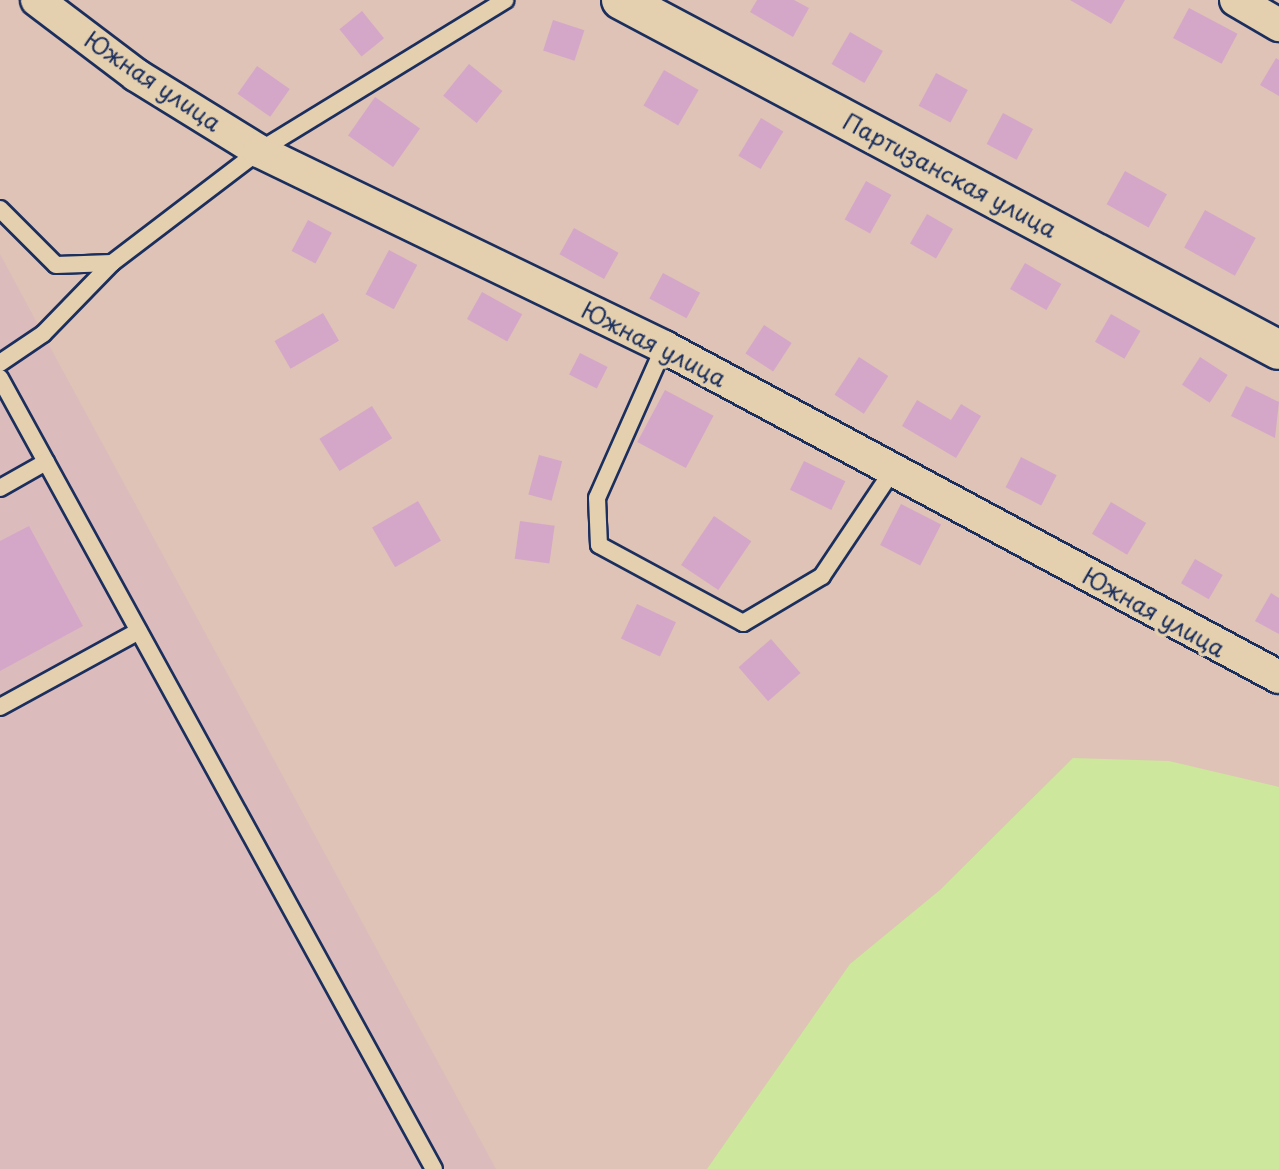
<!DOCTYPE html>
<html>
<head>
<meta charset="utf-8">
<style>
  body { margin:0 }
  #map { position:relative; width:1279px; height:1169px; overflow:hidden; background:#dfc3b6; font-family:"Playpen Sans",sans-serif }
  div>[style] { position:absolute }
  .built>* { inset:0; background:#dcbbbc }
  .green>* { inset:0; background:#cde79d }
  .building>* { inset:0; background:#d4a7c9; transform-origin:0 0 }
  .roads { filter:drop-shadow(2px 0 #1b2f5e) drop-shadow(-2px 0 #1b2f5e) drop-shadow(0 2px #1b2f5e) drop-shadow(0 -2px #1b2f5e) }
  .lane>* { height:16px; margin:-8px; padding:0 8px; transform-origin:8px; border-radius:8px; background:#e4cfae }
  .street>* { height:32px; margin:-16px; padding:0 16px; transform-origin:16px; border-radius:16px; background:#e4cfae }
  .primary>* { height:38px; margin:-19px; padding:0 19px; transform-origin:19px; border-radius:19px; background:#e4cfae }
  span { translate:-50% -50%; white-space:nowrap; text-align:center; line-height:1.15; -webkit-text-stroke:7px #e4cfae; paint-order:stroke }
  .street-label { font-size:23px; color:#1b2f5e }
</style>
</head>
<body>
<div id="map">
  <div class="built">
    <div style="clip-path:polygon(0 254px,43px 334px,496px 1169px,0 1169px)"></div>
  </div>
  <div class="green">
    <div style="clip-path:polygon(1073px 758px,1169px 761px,1279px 787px,1279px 1169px,707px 1169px,850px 964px,940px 890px)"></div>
  </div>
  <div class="building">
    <div style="clip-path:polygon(757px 0,794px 0,809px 8px,793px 37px,750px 12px)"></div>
    <div style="clip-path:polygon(1070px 0,1125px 0,1111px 24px)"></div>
    <div style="left:1189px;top:8px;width:55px;height:34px;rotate:28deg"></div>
    <div style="left:362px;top:11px;width:35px;height:29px;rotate:51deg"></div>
    <div style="left:553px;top:20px;width:33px;height:32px;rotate:18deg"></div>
    <div style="left:850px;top:32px;width:38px;height:37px;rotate:30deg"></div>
    <div style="clip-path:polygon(1276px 58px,1279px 60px,1279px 96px,1260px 85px)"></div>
    <div style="left:469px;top:64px;width:43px;height:41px;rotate:39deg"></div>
    <div style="left:257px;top:66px;width:40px;height:34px;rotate:35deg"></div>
    <div style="left:664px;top:70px;width:40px;height:41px;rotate:30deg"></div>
    <div style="left:936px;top:73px;width:36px;height:37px;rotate:28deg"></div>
    <div style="left:375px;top:97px;width:55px;height:47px;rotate:35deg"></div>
    <div style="left:1003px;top:113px;width:34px;height:35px;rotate:28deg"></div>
    <div style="left:761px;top:118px;width:26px;height:44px;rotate:31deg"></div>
    <div style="left:1125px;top:171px;width:48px;height:38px;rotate:29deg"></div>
    <div style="left:866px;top:181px;width:29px;height:44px;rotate:29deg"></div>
    <div style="left:1205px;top:210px;width:58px;height:43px;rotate:29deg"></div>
    <div style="left:927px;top:214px;width:30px;height:34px;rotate:30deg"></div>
    <div style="left:308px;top:220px;width:27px;height:35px;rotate:28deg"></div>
    <div style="left:574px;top:228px;width:51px;height:30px;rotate:29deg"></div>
    <div style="left:389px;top:250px;width:32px;height:50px;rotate:28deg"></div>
    <div style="left:1025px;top:263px;width:42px;height:30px;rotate:30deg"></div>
    <div style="left:663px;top:273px;width:42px;height:29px;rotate:28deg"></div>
    <div style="left:482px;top:292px;width:46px;height:31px;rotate:29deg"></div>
    <div style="left:323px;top:313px;width:32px;height:56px;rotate:60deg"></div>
    <div style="left:1111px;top:314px;width:34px;height:32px;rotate:30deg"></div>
    <div style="left:764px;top:325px;width:33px;height:34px;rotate:33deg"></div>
    <div style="left:580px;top:353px;width:31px;height:24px;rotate:27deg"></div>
    <div style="left:859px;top:357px;width:35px;height:45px;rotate:33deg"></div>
    <div style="left:1200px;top:357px;width:33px;height:33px;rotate:33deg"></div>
    <div style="clip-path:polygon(1246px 386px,1279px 402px,1275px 438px,1231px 416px)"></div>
    <div style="left:665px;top:390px;width:55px;height:59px;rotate:28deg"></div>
    <div style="clip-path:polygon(917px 400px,951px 420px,961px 404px,981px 416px,956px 458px,902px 426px)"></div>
    <div style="left:372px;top:406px;width:38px;height:62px;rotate:58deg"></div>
    <div style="left:539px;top:455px;width:24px;height:41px;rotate:15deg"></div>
    <div style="left:1021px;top:457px;width:40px;height:34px;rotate:27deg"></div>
    <div style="left:804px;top:461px;width:46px;height:32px;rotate:26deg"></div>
    <div style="left:418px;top:501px;width:46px;height:53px;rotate:60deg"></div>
    <div style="left:1111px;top:502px;width:41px;height:37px;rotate:31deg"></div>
    <div style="left:901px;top:504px;width:45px;height:46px;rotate:27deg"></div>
    <div style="left:714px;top:516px;width:45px;height:59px;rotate:34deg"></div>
    <div style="left:520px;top:521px;width:35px;height:38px;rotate:8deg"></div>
    <div style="clip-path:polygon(29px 526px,83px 626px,0 671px,0 541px)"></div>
    <div style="left:1195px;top:559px;width:32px;height:28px;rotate:30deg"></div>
    <div style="clip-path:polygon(1271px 593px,1279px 598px,1279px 634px,1255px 621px)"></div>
    <div style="left:637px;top:604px;width:43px;height:38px;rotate:25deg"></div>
    <div style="left:771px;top:639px;width:45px;height:43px;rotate:49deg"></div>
  </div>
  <div class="roads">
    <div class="lane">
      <div style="left:0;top:209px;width:79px;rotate:45deg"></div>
      <div style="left:56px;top:265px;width:56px;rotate:-2deg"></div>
      <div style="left:112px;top:263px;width:185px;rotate:-37.3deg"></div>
      <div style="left:259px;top:151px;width:289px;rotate:-31.5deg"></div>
      <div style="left:664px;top:347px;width:165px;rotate:113.9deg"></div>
      <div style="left:597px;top:498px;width:47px;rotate:87.6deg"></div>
      <div style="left:599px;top:545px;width:164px;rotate:28.4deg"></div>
      <div style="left:743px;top:623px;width:92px;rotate:-30.7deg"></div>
      <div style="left:822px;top:576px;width:128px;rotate:-56.2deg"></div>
      <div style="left:0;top:363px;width:52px;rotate:-34deg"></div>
      <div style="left:43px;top:334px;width:99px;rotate:-45.8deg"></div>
      <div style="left:0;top:378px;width:902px;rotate:61.25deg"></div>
      <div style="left:0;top:488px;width:53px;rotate:-29.5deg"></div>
      <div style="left:0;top:707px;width:158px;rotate:-28.7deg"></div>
    </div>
    <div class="street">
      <div style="left:37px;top:0;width:124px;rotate:37.1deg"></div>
      <div style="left:136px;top:75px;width:145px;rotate:31.7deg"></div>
      <div style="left:259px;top:151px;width:450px;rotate:25.8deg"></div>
      <div style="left:664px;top:347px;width:698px;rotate:28.22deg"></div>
      <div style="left:1236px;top:0;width:50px;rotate:30.2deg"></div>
    </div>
    <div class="primary">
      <div style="left:621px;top:0;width:745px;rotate:28.01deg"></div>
    </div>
  </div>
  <div class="street-label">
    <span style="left:153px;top:81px;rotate:34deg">Южная улица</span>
    <span style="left:950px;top:175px;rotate:28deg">Партизанская улица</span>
    <span style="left:654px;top:344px;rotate:27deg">Южная улица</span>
    <span style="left:1154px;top:612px;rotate:29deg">Южная улица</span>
  </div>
</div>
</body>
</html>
